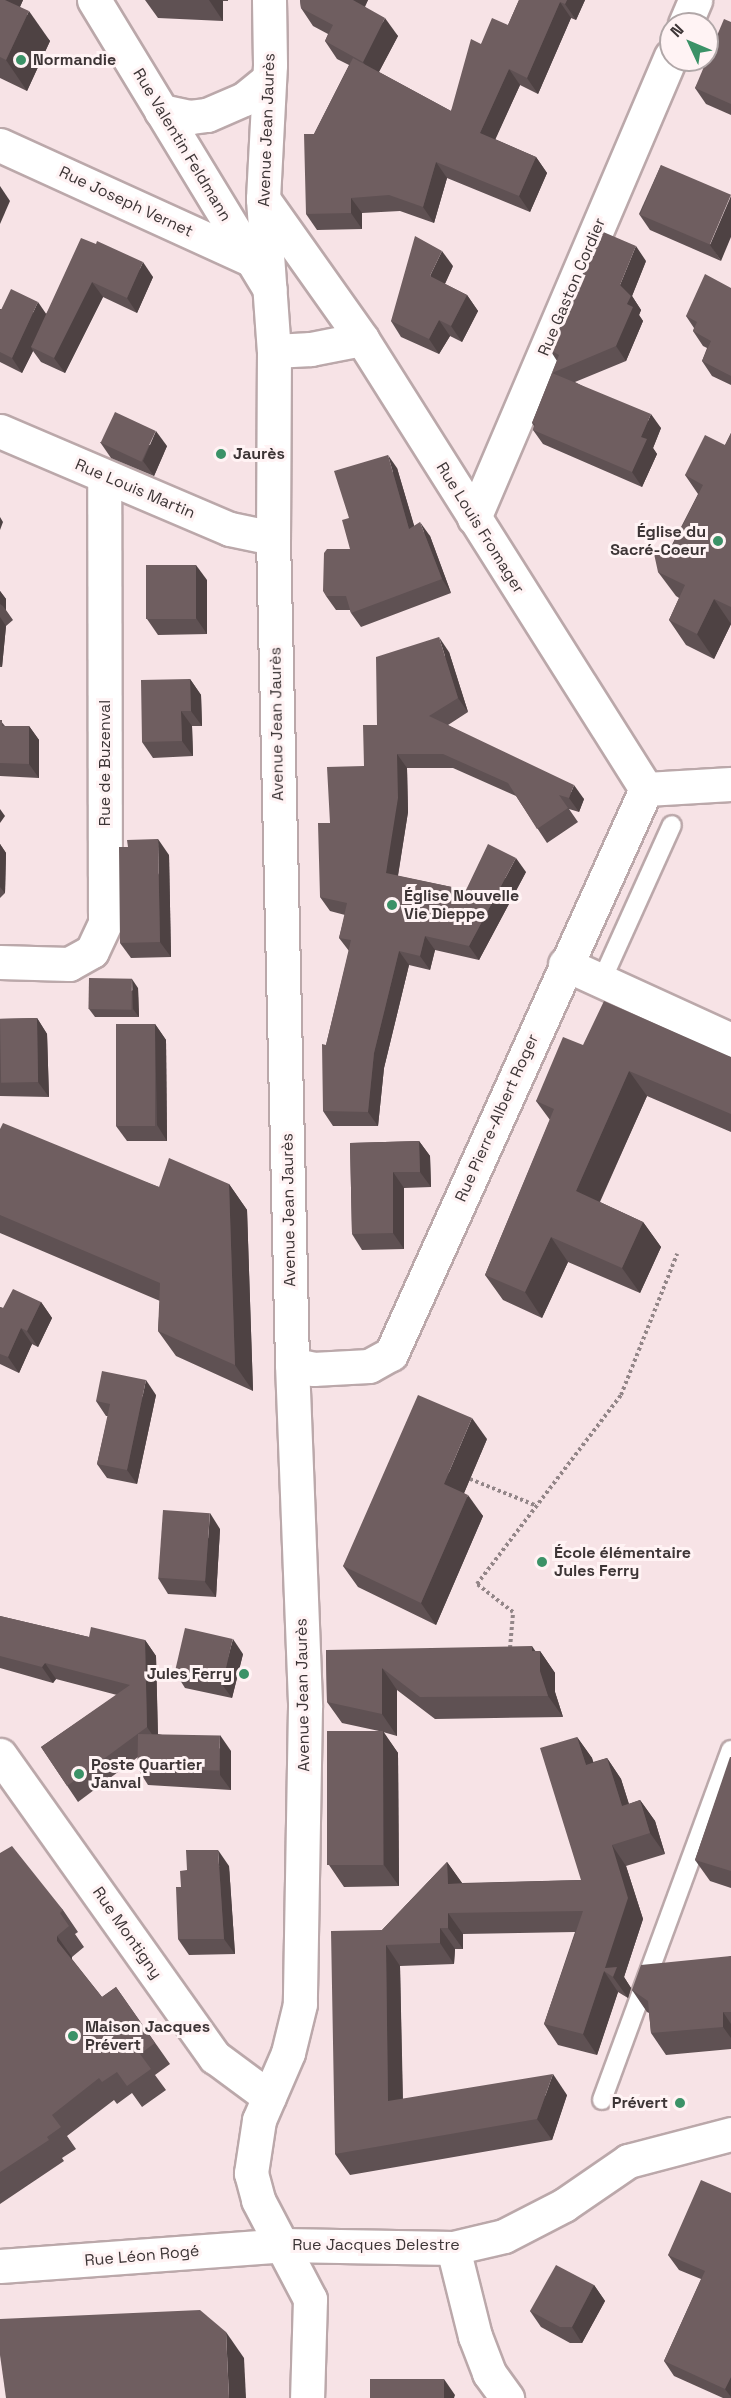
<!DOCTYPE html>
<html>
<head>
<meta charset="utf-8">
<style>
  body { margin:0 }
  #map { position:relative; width:731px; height:2398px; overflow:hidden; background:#f7e3e6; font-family:"Space Grotesk",sans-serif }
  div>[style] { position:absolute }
  .path>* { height:4px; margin-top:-2px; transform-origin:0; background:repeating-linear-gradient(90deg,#938688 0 3px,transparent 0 6px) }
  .roads { filter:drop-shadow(2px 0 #bba8aa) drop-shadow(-2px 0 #bba8aa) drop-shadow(0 2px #bba8aa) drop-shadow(0 -2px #bba8aa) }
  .lane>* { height:18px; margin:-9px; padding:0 9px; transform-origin:9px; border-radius:9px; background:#fff }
  .street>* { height:33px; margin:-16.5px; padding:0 16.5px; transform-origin:16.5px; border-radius:16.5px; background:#fff }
  .secondary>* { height:33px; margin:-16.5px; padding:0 16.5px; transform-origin:16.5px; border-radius:16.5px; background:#fff }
  .wall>* { inset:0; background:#5f5153 }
  .shaded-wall>* { inset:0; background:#4e4243 }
  .building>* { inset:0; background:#6f5e60; transform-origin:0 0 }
  .dots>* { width:16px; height:16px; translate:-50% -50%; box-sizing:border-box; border:3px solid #fff3f4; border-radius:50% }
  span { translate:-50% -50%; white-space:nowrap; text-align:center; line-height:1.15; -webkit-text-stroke:6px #fff3f4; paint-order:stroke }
  .poi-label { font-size:16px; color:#3d3536; font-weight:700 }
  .left { translate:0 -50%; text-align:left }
  .right { translate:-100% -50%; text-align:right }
  .street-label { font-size:16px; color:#3d3536 }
  .north { position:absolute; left:659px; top:12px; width:60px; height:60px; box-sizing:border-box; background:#fff3f4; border:2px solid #b1a7a8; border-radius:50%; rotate:314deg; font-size:16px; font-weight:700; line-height:24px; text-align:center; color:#3d3536 }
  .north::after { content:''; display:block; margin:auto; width:21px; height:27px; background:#3b9267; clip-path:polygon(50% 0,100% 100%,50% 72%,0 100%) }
</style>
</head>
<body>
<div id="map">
  <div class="path">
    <div style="left:470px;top:1479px;width:72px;rotate:21.9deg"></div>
    <div style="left:510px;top:1648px;width:36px;rotate:-85deg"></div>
    <div style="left:513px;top:1612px;width:46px;rotate:-142.1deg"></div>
    <div style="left:477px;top:1584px;width:238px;rotate:-52.7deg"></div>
    <div style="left:621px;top:1395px;width:152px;rotate:-68.3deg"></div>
  </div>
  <div class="roads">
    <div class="lane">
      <div style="left:601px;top:982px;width:172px;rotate:-65.7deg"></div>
      <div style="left:602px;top:2100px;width:373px;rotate:-69.8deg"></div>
    </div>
    <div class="street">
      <div style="left:94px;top:0;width:338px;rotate:58.7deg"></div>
      <div style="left:685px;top:24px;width:26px;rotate:-67deg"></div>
      <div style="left:0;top:145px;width:277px;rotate:24.5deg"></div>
      <div style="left:263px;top:199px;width:171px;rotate:54.7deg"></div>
      <div style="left:362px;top:339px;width:532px;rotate:57.74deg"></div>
      <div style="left:274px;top:351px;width:37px;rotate:-3deg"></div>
      <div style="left:311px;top:349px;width:52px;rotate:-11.1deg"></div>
      <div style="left:0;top:431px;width:250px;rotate:23.1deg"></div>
      <div style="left:230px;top:529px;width:44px;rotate:11.8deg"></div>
      <div style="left:474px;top:518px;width:502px;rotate:-66.91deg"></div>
      <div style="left:646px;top:789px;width:85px;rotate:-3.4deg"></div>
      <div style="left:0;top:962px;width:69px;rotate:1.7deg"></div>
      <div style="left:69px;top:964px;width:26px;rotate:-29deg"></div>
      <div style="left:92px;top:951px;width:31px;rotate:-65deg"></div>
      <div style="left:105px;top:923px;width:447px;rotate:-90.1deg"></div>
      <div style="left:565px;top:964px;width:183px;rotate:24.6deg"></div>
      <div style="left:292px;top:1364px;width:22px;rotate:13deg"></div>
      <div style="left:313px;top:1369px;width:56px;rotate:-3.1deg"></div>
      <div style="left:369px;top:1366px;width:25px;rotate:-29deg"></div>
      <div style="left:391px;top:1354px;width:620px;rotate:-65.71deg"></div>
      <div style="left:0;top:1755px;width:371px;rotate:54.6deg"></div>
      <div style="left:215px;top:2057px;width:67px;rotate:36.5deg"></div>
      <div style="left:453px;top:2248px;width:91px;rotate:76deg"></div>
      <div style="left:475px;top:2336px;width:40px;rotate:69deg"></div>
      <div style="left:489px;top:2373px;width:31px;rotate:54deg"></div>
      <div style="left:0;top:2266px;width:284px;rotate:-4.2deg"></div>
      <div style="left:283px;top:2245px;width:170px;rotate:1deg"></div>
      <div style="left:453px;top:2248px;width:52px;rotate:-13.2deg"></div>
      <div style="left:504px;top:2236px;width:68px;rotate:-27.3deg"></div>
      <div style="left:564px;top:2205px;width:78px;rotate:-34.5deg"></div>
      <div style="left:628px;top:2161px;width:106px;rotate:-14.7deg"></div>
    </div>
    <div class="secondary">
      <div style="left:269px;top:0;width:65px;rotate:89.1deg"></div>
      <div style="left:270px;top:65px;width:134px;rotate:93deg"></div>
      <div style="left:263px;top:199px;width:152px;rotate:85.9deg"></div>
      <div style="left:274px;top:351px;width:187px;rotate:90.3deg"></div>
      <div style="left:273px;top:538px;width:826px;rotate:88.68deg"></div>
      <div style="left:292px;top:1364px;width:343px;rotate:87.8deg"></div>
      <div style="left:305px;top:1707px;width:297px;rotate:91deg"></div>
      <div style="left:300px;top:2004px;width:50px;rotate:103.8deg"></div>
      <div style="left:288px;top:2053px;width:73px;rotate:113.4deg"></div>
      <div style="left:259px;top:2120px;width:54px;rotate:98.6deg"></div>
      <div style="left:251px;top:2173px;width:28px;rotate:75deg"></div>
      <div style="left:258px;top:2200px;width:112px;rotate:62.3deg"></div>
      <div style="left:310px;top:2299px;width:99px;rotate:91.7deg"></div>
      <div style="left:161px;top:111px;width:30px;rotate:12deg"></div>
      <div style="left:190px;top:117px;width:17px;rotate:-7deg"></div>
      <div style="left:207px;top:115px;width:40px;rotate:-23.4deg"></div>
      <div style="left:244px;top:99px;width:32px;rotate:-39deg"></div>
    </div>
  </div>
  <div class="wall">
    <div style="clip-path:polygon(0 0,23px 0,20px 7px,50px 41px,27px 91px,0 78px)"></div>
    <div style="clip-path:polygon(145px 0,228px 0,228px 1px,223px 1px,223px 21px,158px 18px)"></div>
    <div style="clip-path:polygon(300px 0,368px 0,365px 7px,398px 36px,379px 72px,451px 111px,481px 44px,508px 25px,519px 0,585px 0,576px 20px,571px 18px,538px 94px,520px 85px,495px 139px,536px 157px,547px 173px,530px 212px,447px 178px,434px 223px,400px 211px,362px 213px,362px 229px,317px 230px,306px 214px,314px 134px,349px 65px,337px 59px,325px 41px,328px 34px,313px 26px,301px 8px)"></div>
    <div style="clip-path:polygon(731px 22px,731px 115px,706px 104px,695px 88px)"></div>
    <div style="clip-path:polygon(661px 165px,721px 261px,650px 230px,639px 214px)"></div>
    <div style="clip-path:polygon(96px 244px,153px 277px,137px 313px,103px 297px,65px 373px,41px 362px,33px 351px,22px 373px,0 362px,0 309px,46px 314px)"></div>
    <div style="clip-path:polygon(646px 261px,632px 296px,641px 310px,639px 315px,643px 321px,626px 361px,575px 382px,661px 428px,653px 448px,657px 454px,642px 487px,543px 444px,533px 430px,534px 426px,532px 423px,557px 361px,550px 350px)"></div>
    <div style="clip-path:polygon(453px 266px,445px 284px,467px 295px,478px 311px,462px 342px,450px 336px,439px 354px,401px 337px,391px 321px)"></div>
    <div style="clip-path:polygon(731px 288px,731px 385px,712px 376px,702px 361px,707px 348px,703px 346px,693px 331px,694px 328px,686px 316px)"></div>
    <div style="clip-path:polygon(731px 433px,731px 624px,714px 659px,686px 645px,669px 620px,679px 598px,676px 596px,658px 572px,698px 494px,685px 475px,725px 445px)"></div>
    <div style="clip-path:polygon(100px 442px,167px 446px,154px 476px,111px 458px)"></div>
    <div style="clip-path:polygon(397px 468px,414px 526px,430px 536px,451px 593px,361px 627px,351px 613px,350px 610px,336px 610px,326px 596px,350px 549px,349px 518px)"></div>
    <div style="clip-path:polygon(207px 580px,207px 634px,158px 635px,147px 619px)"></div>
    <div style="clip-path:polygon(0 591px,6px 599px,6px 610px,13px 620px,6px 626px,2px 667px,0 667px)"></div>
    <div style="clip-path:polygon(449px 652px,468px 712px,448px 725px,584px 799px,579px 812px,569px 809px,578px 822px,547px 843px,516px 796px,453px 768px,407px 768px,408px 812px,398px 876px,466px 890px,526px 872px,479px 960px,435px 950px,430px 970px,409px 965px,384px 1068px,378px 1126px,333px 1126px,323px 1111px,326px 1045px,349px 951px,339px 938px,345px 915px,330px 911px,320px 897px,330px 823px,364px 766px,377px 725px)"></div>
    <div style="clip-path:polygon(190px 679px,201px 695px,202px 726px,192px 726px,193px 756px,153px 758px,142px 742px)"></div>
    <div style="clip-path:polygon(0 720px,5px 726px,29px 726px,39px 740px,39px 778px,0 776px)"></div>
    <div style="clip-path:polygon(0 844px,6px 853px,5px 893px,0 898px)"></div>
    <div style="clip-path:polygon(169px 855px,171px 957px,131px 958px,120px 943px)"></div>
    <div style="clip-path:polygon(138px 988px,139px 1017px,95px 1017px,89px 1009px)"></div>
    <div style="clip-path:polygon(37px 1018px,47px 1034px,49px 1097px,0 1096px,0 1019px)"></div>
    <div style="clip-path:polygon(155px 1024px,166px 1040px,167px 1141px,127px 1141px,116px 1126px)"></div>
    <div style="clip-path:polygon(583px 1045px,731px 1057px,731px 1132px,647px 1096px,600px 1202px,643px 1222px,661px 1247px,640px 1293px,568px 1262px,542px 1318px,503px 1300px,485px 1275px,550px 1120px,536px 1101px)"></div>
    <div style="clip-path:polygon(0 1129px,159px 1187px,229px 1184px,247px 1210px,253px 1391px,176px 1356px,158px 1331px,160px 1301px,0 1233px)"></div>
    <div style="clip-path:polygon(419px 1141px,430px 1156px,431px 1187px,404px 1188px,404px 1249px,362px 1250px,352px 1234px,350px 1143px)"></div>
    <div style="clip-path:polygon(41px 1302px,52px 1318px,38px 1347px,32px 1344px,19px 1373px,0 1364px,0 1307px,3px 1308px)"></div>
    <div style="clip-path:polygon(156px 1395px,137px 1484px,107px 1478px,97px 1464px,108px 1416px,106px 1416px,96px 1401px)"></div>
    <div style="clip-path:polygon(487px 1439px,464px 1493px,483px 1516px,436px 1625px,358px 1587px,343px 1566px)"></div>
    <div style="clip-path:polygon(220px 1529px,216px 1597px,168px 1594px,158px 1578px)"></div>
    <div style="clip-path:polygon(0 1616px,89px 1637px,145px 1640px,156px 1656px,158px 1734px,231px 1751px,231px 1790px,148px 1785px,138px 1769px,138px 1757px,78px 1802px,41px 1747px,117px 1695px,56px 1679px,53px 1683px,0 1668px)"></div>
    <div style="clip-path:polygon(326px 1650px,540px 1651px,555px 1673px,555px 1692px,563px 1717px,435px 1719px,397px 1690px,397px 1736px,383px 1732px,398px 1753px,399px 1886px,344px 1887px,329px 1865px,379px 1731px,342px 1723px,327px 1702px)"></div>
    <div style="clip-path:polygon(243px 1654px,232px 1698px,185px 1688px,175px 1672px)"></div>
    <div style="clip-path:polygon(577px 1737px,592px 1758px,593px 1762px,607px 1758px,621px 1779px,629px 1804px,640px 1800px,655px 1821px,665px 1854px,626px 1866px,643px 1919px,624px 1977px,631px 1988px,628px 1998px,618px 1992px,597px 2055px,558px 2045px,544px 2024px,575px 1932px,463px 1934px,463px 1949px,455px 1949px,454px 1964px,400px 1966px,403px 2099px,567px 2095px,552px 2140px,350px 2175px,335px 2154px,382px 1930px,447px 1862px,462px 1883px,581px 1880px)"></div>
    <div style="clip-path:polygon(731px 1757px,731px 1888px,710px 1881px,695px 1860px)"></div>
    <div style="clip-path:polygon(0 1853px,63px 1910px,78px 1932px,75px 1934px,84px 1947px,72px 1957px,72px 1959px,102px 1997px,116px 1987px,170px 2064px,155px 2075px,166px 2090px,142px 2107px,132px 2093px,117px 2104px,114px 2100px,67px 2136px,76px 2149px,62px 2158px,64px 2161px,0 2204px)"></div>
    <div style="clip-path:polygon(229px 1866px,235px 1954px,189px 1955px,178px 1939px,181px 1887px,187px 1870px)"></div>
    <div style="clip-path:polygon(731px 1956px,731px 2049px,666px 2055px,651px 2033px,649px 2013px,647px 2012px,632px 1990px)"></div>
    <div style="clip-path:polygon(731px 2193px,731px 2398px,723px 2398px,674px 2376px,664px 2361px,701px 2279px,679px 2270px,668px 2255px)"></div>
    <div style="clip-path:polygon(594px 2285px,605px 2301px,582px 2343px,570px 2343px,541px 2327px,530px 2311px)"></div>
  </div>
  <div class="shaded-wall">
    <div style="clip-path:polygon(0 0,23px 0,12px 24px)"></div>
    <div style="clip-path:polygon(209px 0,222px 0,223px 1px,223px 21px)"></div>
    <div style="clip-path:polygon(350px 0,368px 0,360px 15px)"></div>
    <div style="clip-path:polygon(567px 0,585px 0,576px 20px,565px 4px)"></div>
    <div style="clip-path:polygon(560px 2px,571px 18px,538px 94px,527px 78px)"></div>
    <div style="clip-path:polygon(29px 11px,50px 41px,27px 91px,6px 60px)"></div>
    <div style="clip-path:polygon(385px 18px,398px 36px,375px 79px,363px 62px)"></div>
    <div style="clip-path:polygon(509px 69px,520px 85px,491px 149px,480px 133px)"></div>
    <div style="clip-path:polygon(536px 157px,547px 173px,530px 212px,519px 196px)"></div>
    <div style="clip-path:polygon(436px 162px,447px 178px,434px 223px,423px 207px)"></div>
    <div style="clip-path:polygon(0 186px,10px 201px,0 224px)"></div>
    <div style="clip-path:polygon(731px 196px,731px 237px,721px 261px,710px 245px)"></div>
    <div style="clip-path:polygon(351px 198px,362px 213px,362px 229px,351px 213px)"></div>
    <div style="clip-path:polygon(636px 246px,646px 261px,632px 296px,641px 310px,639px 315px,643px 321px,626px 361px,616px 346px,627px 304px,620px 285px)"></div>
    <div style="clip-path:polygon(442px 251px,453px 266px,441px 292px,430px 276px)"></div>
    <div style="clip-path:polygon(143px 262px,153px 277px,137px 313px,127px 298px)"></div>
    <div style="clip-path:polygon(92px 282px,103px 297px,65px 373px,54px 358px)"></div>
    <div style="clip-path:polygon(467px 295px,478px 311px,462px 342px,451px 326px)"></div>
    <div style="clip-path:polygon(38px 302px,49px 318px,31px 347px,33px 351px,22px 373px,12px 358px)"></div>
    <div style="clip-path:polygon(439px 320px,450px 336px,439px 354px,429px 339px)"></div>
    <div style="clip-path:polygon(651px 414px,661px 428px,653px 448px,657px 454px,642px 487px,632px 472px,641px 437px)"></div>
    <div style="clip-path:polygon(156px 431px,167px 446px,154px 476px,143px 461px)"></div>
    <div style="clip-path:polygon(388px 455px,397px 468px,419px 542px,409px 529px)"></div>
    <div style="clip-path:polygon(0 517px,3px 522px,0 530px)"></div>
    <div style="clip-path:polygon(420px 522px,430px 536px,451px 593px,442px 579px)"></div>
    <div style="clip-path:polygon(196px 565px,207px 580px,207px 634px,196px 618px)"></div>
    <div style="clip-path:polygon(0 591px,6px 599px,6px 610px,3px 606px,0 604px)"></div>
    <div style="clip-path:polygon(714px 599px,731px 624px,714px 659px,697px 634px)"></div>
    <div style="clip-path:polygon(0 617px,6px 626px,2px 667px,0 664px)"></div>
    <div style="clip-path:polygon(439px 637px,449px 652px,468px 712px,458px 698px)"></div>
    <div style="clip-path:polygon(190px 679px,201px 695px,202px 726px,191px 711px)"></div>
    <div style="clip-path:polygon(181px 711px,192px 726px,193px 756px,182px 741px)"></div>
    <div style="clip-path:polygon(29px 726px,39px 740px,39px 778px,29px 764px)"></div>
    <div style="clip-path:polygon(397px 754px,407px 768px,408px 812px,396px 887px,386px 873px)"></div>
    <div style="clip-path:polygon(574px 785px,584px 799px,579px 812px,569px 798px)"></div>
    <div style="clip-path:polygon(0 809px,5px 816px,0 823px)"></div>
    <div style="clip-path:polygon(158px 839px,169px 855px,171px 957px,160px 942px)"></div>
    <div style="clip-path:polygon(0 844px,6px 853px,5px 893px,0 887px)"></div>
    <div style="clip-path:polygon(516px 858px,526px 872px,479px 960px,469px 946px)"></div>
    <div style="clip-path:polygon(425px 936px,435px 950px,430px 970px,420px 956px)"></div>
    <div style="clip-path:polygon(399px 951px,409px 965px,384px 1068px,378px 1126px,368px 1112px,374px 1053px)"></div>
    <div style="clip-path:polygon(132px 979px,138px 988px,139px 1017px,133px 1009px)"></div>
    <div style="clip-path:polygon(37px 1018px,47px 1034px,49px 1097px,38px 1082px)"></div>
    <div style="clip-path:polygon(155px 1024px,166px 1040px,167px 1141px,157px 1125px)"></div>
    <div style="clip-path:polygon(629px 1071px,647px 1096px,593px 1216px,576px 1191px)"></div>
    <div style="clip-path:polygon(419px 1141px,430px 1156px,431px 1187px,420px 1172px)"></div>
    <div style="clip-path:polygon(393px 1172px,404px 1188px,404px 1249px,393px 1233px)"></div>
    <div style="clip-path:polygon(229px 1184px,247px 1210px,253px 1391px,235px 1365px)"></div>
    <div style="clip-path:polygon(643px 1222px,661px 1247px,640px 1293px,622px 1268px)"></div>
    <div style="clip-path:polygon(551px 1237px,568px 1262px,542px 1318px,525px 1292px)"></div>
    <div style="clip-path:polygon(41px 1302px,52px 1318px,38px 1347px,27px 1331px)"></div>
    <div style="clip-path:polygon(21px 1328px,32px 1344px,19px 1373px,8px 1357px)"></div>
    <div style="clip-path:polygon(146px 1380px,156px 1395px,137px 1484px,127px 1470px)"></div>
    <div style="clip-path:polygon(472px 1418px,487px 1439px,459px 1505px,444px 1484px)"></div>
    <div style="clip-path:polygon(468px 1495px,483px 1516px,436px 1625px,421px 1603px)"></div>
    <div style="clip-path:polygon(210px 1513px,220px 1529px,216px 1597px,205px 1582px)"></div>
    <div style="clip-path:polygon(233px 1639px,243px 1654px,232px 1698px,221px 1683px)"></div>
    <div style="clip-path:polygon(145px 1640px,156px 1656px,158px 1743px,147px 1727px)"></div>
    <div style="clip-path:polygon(532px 1646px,540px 1658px,540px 1651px,555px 1673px,555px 1692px,563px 1717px,548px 1696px,532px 1651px)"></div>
    <div style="clip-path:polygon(45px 1663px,56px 1679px,53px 1683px,42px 1667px)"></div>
    <div style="clip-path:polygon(382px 1668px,397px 1690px,397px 1736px,382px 1714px)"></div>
    <div style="clip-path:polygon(383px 1731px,398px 1753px,399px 1886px,384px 1865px)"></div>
    <div style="clip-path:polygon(220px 1735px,231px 1751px,231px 1790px,220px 1775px)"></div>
    <div style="clip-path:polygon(577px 1737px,592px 1758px,601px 1786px,586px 1765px)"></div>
    <div style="clip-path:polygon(607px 1758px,621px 1779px,636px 1827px,622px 1806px)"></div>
    <div style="clip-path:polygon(640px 1800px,655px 1821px,665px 1854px,650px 1833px)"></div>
    <div style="clip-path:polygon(612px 1845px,626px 1866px,643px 1919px,624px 1977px,631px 1988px,628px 1998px,613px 1977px,605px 1968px)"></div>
    <div style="clip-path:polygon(218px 1850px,229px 1866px,235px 1954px,224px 1939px)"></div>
    <div style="clip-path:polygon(447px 1862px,462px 1883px,448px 1884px)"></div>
    <div style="clip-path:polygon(448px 1913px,463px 1934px,463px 1949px,448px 1928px)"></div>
    <div style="clip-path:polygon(440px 1928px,455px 1949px,454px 1964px,440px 1943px)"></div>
    <div style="clip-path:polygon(57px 1936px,72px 1957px,72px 1962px,57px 1941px)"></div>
    <div style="clip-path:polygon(386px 1945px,400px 1966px,403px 2122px,388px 2101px)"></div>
    <div style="clip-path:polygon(604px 1971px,618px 1992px,597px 2055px,583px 2034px)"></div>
    <div style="clip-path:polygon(723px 2012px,731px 2024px,731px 2038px,723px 2027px)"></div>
    <div style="clip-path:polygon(553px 2074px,567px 2095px,552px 2140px,537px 2119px)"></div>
    <div style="clip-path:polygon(594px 2285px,605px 2301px,582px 2343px,572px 2327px)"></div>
    <div style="clip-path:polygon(226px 2332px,244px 2358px,246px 2398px,229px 2398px)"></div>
    <div style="clip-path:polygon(731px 2377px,731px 2397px,725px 2389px)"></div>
    <div style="clip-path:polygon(444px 2379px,455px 2395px,454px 2398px,444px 2398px)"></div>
  </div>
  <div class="building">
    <div style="clip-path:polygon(0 0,5px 0,29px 11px,6px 60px,0 57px)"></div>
    <div style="clip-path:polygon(300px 0,353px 0,385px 18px,363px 62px,325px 41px,333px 25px,301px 8px)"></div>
    <div style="clip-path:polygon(519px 0,567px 0,565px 4px,560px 2px,527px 78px,509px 69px,480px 133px,536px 157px,519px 196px,436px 162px,423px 207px,389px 195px,351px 198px,351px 213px,306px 214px,304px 134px,314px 134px,353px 58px,451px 111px,471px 39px,481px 44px,492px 18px,508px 25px)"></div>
    <div style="clip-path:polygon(724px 19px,731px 22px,731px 104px,695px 88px)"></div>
    <div style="left:661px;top:165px;width:76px;height:54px;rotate:23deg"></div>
    <div style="clip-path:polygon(601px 231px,636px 246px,620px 285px,631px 296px,627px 304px,633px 307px,616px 346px,552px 373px,651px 414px,641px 437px,647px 439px,632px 472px,533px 430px,535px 424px,532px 423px,559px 355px,550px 350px)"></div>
    <div style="clip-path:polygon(415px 236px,442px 251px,430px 276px,467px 295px,451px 326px,439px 320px,429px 339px,391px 321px)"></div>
    <div style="clip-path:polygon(81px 238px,96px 244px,97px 241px,143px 262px,127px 298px,92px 282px,54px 358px,31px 347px)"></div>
    <div style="clip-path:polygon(705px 274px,731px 288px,731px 376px,702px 361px,711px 341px,693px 331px,697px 322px,686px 316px)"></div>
    <div style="clip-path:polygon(11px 289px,38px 302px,12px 358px,0 352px,0 309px,1px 310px)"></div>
    <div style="left:115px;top:412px;width:45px;height:34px;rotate:25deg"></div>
    <div style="clip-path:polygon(731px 433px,731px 607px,714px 599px,697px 634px,669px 620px,685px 585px,658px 572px,653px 549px,672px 546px,703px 485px,685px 475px,705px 435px,725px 445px)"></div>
    <div style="clip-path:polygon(388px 455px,409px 529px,420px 522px,442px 579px,351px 613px,346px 596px,326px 596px,323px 591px,324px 553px,327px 549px,350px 549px,342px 520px,349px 518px,334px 471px)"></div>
    <div style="left:146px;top:565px;width:50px;height:54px"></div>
    <div style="clip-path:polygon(439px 637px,458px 698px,429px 716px,574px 785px,569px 798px,559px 795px,568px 808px,537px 829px,508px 783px,443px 754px,397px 754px,398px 798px,386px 873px,466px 890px,488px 844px,516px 858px,469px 946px,425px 936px,420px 956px,399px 951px,374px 1053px,368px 1112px,323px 1111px,322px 1044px,326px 1045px,351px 940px,339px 938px,347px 903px,320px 897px,318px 823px,330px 823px,327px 767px,364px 766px,363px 725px,377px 725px,376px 657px)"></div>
    <div style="clip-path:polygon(190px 679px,191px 711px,181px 711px,182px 741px,142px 742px,141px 680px)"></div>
    <div style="clip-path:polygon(0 720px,2px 720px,2px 726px,29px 726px,29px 764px,0 763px)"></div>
    <div style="clip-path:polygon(158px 839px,160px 942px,120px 943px,119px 847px,128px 847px,127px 840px)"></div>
    <div style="left:89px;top:978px;width:43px;height:31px;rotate:1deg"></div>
    <div style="clip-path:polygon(604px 1001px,731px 1057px,731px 1114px,629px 1071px,576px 1191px,643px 1222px,622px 1268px,551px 1237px,525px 1292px,485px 1275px,554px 1109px,536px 1101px,563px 1037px,583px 1045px)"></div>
    <div style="left:37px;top:1018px;width:64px;height:37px;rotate:89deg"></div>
    <div style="left:116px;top:1024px;width:39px;height:102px"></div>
    <div style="clip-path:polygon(3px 1123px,159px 1187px,169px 1158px,229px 1184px,235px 1365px,158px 1331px,160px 1283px,0 1215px,0 1129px)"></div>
    <div style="clip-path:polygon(419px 1141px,420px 1172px,393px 1172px,393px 1233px,352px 1234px,350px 1143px)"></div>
    <div style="clip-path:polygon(13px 1289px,41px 1302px,27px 1331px,21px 1328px,8px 1357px,0 1354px,0 1307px,3px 1308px)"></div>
    <div style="clip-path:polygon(102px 1371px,146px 1380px,127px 1470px,97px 1464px,110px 1404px,96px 1401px)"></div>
    <div style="clip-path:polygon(418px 1395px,472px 1418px,444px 1484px,468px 1495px,421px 1603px,343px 1566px)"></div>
    <div style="left:163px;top:1510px;width:47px;height:68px;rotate:4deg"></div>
    <div style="clip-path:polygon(0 1616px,89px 1637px,91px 1627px,145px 1640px,147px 1727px,67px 1786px,41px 1747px,130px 1685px,45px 1663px,42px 1667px,0 1656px)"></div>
    <div style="left:185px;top:1628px;width:49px;height:45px;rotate:13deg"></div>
    <div style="clip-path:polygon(532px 1646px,532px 1651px,540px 1651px,540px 1671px,548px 1696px,420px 1697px,382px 1668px,382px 1714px,327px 1702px,326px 1650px)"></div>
    <div style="left:327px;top:1731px;width:56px;height:134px"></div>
    <div style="left:138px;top:1734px;width:82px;height:35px;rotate:1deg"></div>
    <div style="clip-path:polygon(577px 1737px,586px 1765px,607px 1758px,622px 1806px,640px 1800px,650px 1833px,612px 1845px,628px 1898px,605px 1968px,617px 1967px,613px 1977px,604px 1971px,583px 2034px,544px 2024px,583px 1911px,448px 1913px,448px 1928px,440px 1928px,440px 1943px,386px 1945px,388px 2101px,553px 2074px,537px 2119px,335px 2154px,331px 1931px,382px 1930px,447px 1862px,448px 1884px,581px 1880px,540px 1748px)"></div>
    <div style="clip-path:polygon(730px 1757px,731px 1757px,731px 1871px,695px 1860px)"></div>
    <div style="clip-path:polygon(12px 1846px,63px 1910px,60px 1913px,69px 1926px,57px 1936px,57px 1941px,102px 1997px,116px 1987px,155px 2043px,140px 2054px,151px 2069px,127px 2086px,117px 2072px,102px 2082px,99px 2078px,52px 2115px,61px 2127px,47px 2137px,49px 2140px,0 2172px,0 1853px)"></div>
    <div style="clip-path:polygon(186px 1850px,218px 1850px,224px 1939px,178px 1939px,176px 1887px,181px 1887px,180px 1871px,187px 1870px)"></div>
    <div style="clip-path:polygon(731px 1956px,731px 2012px,723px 2012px,723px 2027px,651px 2033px,648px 2001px,632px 1990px,641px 1965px)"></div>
    <div style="clip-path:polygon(701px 2180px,731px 2193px,731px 2377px,725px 2389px,664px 2361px,705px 2271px,668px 2255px)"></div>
    <div style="clip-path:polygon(556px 2265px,594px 2285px,572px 2327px,560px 2327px,530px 2311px)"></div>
    <div style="clip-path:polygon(200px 2310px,226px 2332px,229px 2398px,6px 2398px,0 2355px,0 2319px)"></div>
    <div style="left:444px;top:2379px;width:19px;height:74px;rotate:90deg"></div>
  </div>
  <div class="dots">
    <div style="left:21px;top:60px;background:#3b9267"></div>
    <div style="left:221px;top:454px;background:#3b9267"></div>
    <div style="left:718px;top:541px;background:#3b9267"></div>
    <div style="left:392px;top:905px;background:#3b9267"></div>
    <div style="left:542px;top:1562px;background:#3b9267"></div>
    <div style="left:244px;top:1674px;background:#3b9267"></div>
    <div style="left:79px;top:1774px;background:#3b9267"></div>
    <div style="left:73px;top:2036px;background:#3b9267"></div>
    <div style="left:680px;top:2103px;background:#3b9267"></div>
  </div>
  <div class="poi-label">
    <span class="left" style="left:33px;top:60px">Normandie</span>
    <span class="left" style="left:233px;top:454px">Jaurès</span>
    <span class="right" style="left:706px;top:541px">Église du<br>Sacré-Coeur</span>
    <span class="left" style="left:404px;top:905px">Église Nouvelle<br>Vie Dieppe</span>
    <span class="left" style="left:554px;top:1562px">École élémentaire<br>Jules Ferry</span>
    <span class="right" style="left:232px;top:1674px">Jules Ferry</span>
    <span class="left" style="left:91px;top:1774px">Poste Quartier<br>Janval</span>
    <span class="left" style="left:85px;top:2036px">Maison Jacques<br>Prévert</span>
    <span class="right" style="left:668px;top:2103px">Prévert</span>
  </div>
  <div class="street-label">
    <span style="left:267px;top:130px;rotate:-88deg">Avenue Jean Jaurès</span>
    <span style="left:182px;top:145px;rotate:59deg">Rue Valentin Feldmann</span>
    <span style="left:126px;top:202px;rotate:25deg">Rue Joseph Vernet</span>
    <span style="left:572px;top:287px;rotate:-67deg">Rue Gaston Cordier</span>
    <span style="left:135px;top:489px;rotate:23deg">Rue Louis Martin</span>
    <span style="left:480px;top:528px;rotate:58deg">Rue Louis Fromager</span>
    <span style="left:277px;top:724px;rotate:-91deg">Avenue Jean Jaurès</span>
    <span style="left:105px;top:763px;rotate:-90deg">Rue de Buzenval</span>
    <span style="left:497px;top:1118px;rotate:-66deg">Rue Pierre-Albert Roger</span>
    <span style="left:289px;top:1210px;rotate:-91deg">Avenue Jean Jaurès</span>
    <span style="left:303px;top:1695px;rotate:-91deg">Avenue Jean Jaurès</span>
    <span style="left:127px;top:1933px;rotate:55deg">Rue Montigny</span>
    <span style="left:376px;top:2245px">Rue Jacques Delestre</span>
    <span style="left:142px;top:2256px;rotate:-5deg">Rue Léon Rogé</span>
  </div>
  <div class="north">N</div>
</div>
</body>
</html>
